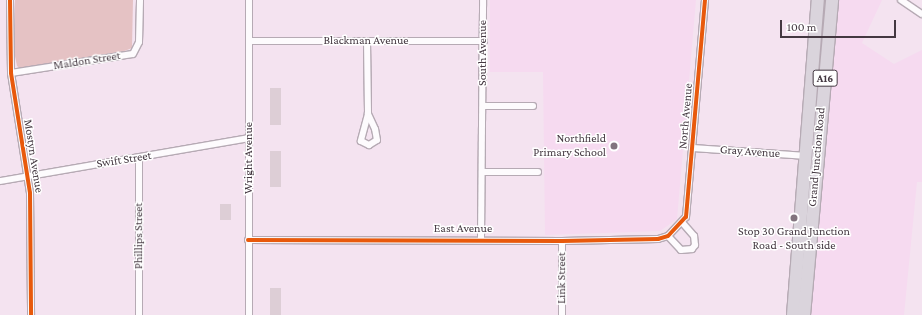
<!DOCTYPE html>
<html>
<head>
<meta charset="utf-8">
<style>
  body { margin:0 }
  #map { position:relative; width:922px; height:315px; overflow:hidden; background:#f4e3f0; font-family:"Crimson Pro",serif }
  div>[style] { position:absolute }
  .built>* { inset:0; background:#f6daf0 }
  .green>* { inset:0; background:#e5c2c4 }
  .building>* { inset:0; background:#ddced6; transform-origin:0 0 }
  .roads { filter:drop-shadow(1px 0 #b6aab4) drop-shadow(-1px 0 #b6aab4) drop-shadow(0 1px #b6aab4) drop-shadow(0 -1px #b6aab4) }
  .street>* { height:6px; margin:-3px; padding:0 3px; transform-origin:3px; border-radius:3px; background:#fdfbfd }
  .highway>* { height:12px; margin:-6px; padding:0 6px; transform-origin:6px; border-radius:6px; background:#dad4dc }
  .cycleway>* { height:4px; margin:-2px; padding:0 2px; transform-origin:2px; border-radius:2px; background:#e8590c }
  .dots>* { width:11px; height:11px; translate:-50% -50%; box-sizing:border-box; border:2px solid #fff; border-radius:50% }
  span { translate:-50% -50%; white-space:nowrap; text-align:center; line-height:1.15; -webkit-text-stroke:3px #fff; paint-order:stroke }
  .shield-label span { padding:1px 3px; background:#fff; border:1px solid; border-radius:3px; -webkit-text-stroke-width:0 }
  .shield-label { font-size:11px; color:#443841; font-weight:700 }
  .street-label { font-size:12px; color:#443841 }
  .poi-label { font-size:12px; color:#443841 }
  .right { translate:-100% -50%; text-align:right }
  .scale { position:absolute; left:780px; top:20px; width:116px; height:18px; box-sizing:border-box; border:2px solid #443841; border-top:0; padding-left:5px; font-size:12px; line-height:14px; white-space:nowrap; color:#443841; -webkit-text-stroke:3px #fff; paint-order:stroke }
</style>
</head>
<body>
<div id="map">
  <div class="built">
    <div style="clip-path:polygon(490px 0,696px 0,677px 219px,660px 231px,545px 235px,543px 72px,490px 72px)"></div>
    <div style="clip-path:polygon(839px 0,882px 0,862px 43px,894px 64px,922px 50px,922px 182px,917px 182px,904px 315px,811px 315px)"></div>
  </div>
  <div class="green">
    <div style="clip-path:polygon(15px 0,133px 0,132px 48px,117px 54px,21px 69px,17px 66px,15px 56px)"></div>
  </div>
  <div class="building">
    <div style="left:270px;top:88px;width:11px;height:37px"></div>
    <div style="left:281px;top:151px;width:36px;height:11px;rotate:90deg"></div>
    <div style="left:220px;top:204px;width:11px;height:16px"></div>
    <div style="left:281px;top:288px;width:27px;height:11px;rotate:90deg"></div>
  </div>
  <div class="roads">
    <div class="street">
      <div style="left:10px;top:0;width:73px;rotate:89.2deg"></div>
      <div style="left:11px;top:73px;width:121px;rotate:81deg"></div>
      <div style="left:30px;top:193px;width:122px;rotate:89.5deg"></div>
      <div style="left:249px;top:0;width:315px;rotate:90deg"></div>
      <div style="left:901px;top:0;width:25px;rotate:34deg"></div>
      <div style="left:249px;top:41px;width:235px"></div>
      <div style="left:367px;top:41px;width:73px;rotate:89.2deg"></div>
      <div style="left:368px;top:114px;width:28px;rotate:105deg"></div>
      <div style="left:361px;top:141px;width:9px;rotate:27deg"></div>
      <div style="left:369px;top:145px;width:9px;rotate:-32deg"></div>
      <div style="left:377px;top:140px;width:11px;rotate:-100deg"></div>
      <div style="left:375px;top:129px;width:17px;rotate:-115deg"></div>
      <div style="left:11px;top:73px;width:123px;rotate:-8.9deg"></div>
      <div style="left:133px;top:54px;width:13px;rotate:-63deg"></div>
      <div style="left:139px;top:42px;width:42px;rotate:-88.6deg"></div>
      <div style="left:483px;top:106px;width:50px"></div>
      <div style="left:693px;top:148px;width:114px;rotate:4deg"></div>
      <div style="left:139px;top:158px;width:157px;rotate:90deg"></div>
      <div style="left:482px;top:172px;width:56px"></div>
      <div style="left:0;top:181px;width:253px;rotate:-9.8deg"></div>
      <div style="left:668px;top:236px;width:19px;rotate:47deg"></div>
      <div style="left:681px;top:250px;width:11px;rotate:-5deg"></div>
      <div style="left:692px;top:249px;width:5px;rotate:-53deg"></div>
      <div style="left:695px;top:245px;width:9px;rotate:-96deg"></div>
      <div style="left:694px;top:236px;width:18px;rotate:-131deg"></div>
      <div style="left:481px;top:239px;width:239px;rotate:-89.5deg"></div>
      <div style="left:248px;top:240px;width:314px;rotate:0.2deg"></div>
      <div style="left:562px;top:241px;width:96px;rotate:-1.2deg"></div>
      <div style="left:658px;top:239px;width:10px;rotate:-17deg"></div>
      <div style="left:668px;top:236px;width:26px;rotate:-47deg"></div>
      <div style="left:686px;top:217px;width:218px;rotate:-85deg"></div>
      <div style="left:562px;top:241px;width:74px;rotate:90deg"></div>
    </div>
    <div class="highway">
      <div style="left:793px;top:315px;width:316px;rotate:-85.5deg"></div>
      <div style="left:804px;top:315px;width:316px;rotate:-84.9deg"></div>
    </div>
  </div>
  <div class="cycleway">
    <div style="left:10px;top:0;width:73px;rotate:89.2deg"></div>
    <div style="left:11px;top:73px;width:121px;rotate:81deg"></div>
    <div style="left:30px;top:193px;width:122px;rotate:89.5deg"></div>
    <div style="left:248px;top:240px;width:314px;rotate:0.2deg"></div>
    <div style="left:562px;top:241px;width:96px;rotate:-1.2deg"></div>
    <div style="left:658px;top:239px;width:10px;rotate:-17deg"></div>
    <div style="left:668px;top:236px;width:26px;rotate:-47deg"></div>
    <div style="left:686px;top:217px;width:218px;rotate:-85deg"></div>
  </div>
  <div class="dots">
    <div style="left:614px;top:146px;background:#82747e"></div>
    <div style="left:794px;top:218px;background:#82747e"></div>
  </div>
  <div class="shield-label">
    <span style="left:825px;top:78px">A16</span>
  </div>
  <div class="street-label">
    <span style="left:366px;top:41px">Blackman Avenue</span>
    <span style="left:483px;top:53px;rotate:-90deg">South Avenue</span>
    <span style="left:87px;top:61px;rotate:-9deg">Maldon Street</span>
    <span style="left:686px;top:116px;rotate:-85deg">North Avenue</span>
    <span style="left:750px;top:152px;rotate:4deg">Gray Avenue</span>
    <span style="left:33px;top:156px;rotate:81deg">Mostyn Avenue</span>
    <span style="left:817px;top:157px;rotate:-85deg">Grand Junction Road</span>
    <span style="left:249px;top:158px;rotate:-90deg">Wright Avenue</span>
    <span style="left:124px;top:160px;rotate:-9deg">Swift Street</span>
    <span style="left:463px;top:229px">East Avenue</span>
    <span style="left:139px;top:236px;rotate:-90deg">Phillips Street</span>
    <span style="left:562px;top:278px;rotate:-90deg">Link Street</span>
  </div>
  <div class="poi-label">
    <span class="right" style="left:606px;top:146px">Northfield<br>Primary School</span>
    <span style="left:794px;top:239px">Stop 30 Grand Junction<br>Road - South side</span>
  </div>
  <div class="scale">100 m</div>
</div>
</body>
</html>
